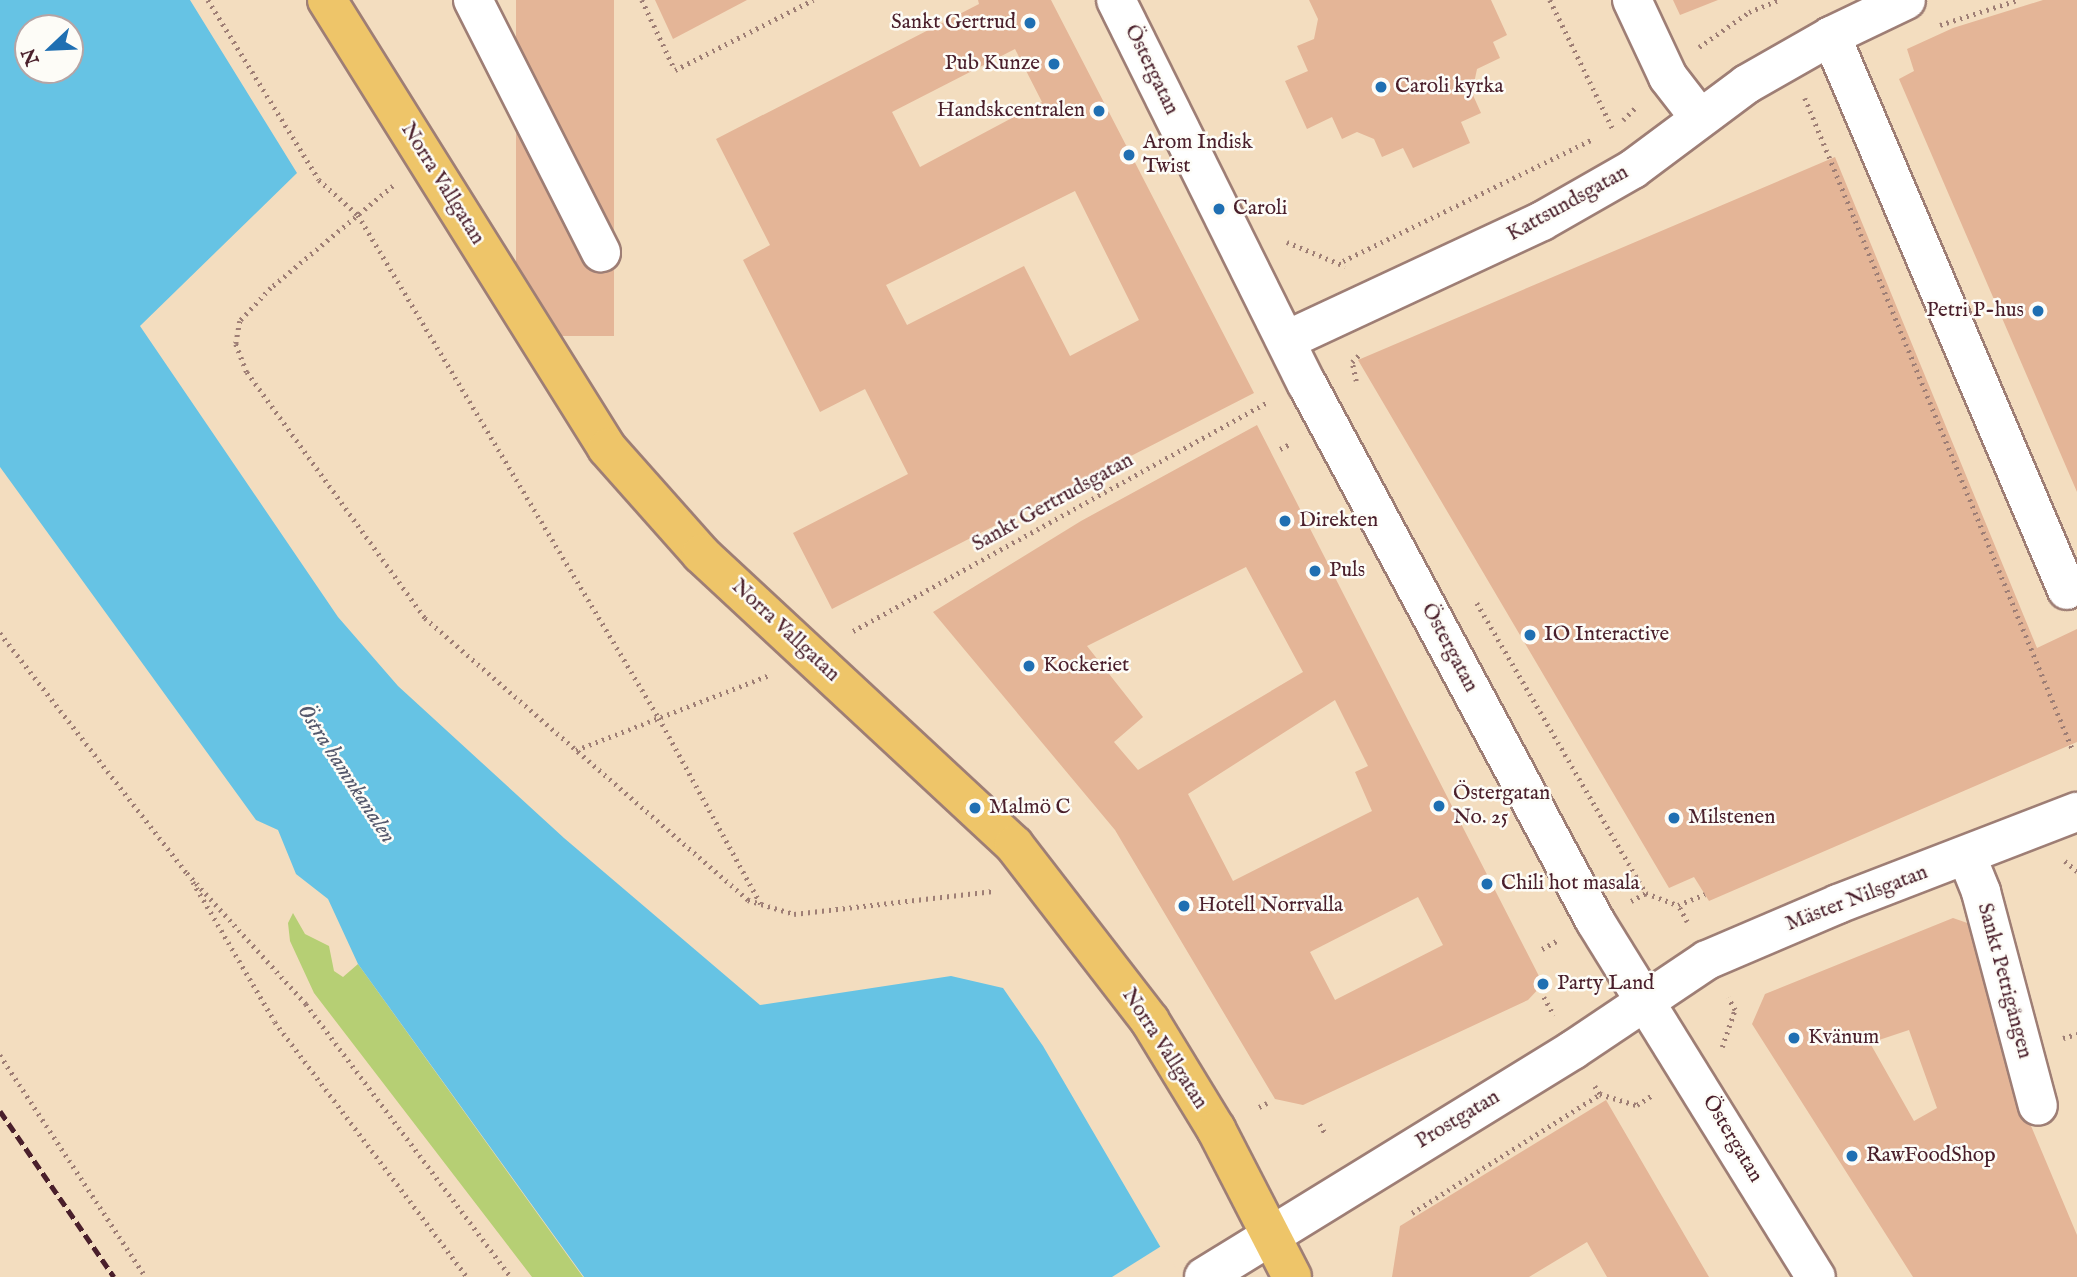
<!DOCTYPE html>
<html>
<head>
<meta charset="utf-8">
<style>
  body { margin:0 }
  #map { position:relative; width:2077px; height:1277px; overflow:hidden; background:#f3ddbf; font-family:"IM FELL English",serif }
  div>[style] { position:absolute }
  .green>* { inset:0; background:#b6cf74 }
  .water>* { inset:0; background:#66c3e4 }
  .pier>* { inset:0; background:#f3ddbf }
  .building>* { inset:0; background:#e4b597; transform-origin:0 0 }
  .path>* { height:4.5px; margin-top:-2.25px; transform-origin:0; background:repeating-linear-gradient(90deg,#9e7e75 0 2px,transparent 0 7px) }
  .roads { filter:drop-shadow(2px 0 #9e7e75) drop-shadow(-2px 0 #9e7e75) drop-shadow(0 2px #9e7e75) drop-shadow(0 -2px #9e7e75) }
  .minor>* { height:38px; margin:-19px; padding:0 19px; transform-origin:19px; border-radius:19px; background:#fff }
  .major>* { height:38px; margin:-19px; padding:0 19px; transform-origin:19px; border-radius:19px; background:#eec569 }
  .rail>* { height:5px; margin-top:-2.5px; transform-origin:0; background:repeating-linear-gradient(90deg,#4a1f2b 0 10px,transparent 0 15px) }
  .dots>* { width:19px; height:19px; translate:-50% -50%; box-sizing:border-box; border:4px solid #fdfcf7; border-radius:50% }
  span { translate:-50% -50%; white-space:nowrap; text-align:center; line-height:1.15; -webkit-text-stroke:5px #fdfcf7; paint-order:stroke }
  .poi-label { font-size:21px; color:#4a1f2b }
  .right { translate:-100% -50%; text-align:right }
  .left { translate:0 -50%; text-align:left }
  .street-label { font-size:21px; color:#4a1f2b }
  .water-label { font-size:23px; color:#54586c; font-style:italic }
  .north { position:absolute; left:14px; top:14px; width:70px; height:70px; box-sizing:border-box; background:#fdfcf7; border:2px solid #b5a4a5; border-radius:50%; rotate:247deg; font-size:19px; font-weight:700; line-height:28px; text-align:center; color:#4a1f2b }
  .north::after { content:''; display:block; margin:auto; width:24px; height:32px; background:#1f6fb2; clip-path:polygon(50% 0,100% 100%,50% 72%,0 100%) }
</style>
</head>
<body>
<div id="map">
  <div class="green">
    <div style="clip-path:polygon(293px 913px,305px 934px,329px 946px,334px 971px,343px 977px,358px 964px,583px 1277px,532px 1277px,314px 993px,290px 941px,288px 923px)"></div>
  </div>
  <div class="water">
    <div style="clip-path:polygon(evenodd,0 0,190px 0,297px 173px,140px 326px,338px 617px,398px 686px,564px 838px,760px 1005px,951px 976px,1003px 988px,1043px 1046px,1178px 1277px,584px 1277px,358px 964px,328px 899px,296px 874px,278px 830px,256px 820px,0 467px,0 0,28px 28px,70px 28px,70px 70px,28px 70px,28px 28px)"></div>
  </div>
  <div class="pier">
    <div style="clip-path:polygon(1163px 1245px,1181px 1277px,1112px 1277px)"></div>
  </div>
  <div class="building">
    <div style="left:516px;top:0;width:98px;height:336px"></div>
    <div style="clip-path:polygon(655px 0,747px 0,673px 39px)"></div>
    <div style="clip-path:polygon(evenodd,978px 0,1051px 0,1254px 393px,832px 609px,793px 533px,908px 474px,865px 389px,820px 412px,743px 260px,770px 245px,716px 139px,979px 4px,978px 0,1015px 49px,1042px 102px,920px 167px,892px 112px,1015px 49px,978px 0,1075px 191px,1139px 320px,1070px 356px,1024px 266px,907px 325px,886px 285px,1075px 191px)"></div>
    <div style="clip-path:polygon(1309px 0,1491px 0,1507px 35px,1493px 42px,1500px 58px,1477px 69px,1472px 93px,1481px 113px,1461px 122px,1470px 143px,1413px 168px,1403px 148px,1382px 157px,1374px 139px,1357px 132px,1342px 139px,1332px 117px,1307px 129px,1285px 81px,1308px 71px,1297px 46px,1314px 39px,1318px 19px)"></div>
    <div style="clip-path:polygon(1673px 0,1718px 0,1680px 15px)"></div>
    <div style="clip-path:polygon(2043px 0,2077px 0,2077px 492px,1899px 79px,1914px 71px,1907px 49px,1953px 28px)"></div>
    <div style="clip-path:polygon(1835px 157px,2037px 648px,2077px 629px,2077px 742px,1709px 901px,1694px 877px,1669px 888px,1358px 360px)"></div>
    <div style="clip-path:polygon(evenodd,1257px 425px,1543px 984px,1528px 1000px,1303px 1105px,1275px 1099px,1115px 830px,933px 612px,1081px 521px,1257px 425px,1246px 567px,1303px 672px,1138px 770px,1114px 742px,1143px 717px,1087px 646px,1246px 567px,1257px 425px,1335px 700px,1368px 766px,1355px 772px,1372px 811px,1233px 881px,1188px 794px,1335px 700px,1257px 425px,1418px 897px,1443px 945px,1335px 1000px,1310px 952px,1418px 897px)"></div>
    <div style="clip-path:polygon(evenodd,1953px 918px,1976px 926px,2026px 1114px,2077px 1235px,2077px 1277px,1913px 1277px,1752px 1024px,1765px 994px,1953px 918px,1909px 1030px,1937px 1108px,1914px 1121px,1870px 1043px,1909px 1030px)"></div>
    <div style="clip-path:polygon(1606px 1100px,1709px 1277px,1607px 1277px,1587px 1242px,1529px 1277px,1392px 1277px,1400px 1226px)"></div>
  </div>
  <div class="path">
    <div style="left:208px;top:0;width:211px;rotate:58.3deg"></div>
    <div style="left:319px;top:180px;width:52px;rotate:41.9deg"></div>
    <div style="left:358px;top:215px;width:586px;rotate:59.1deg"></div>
    <div style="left:659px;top:718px;width:212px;rotate:61.3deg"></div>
    <div style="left:642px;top:0;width:77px;rotate:64.8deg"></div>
    <div style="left:675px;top:70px;width:155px;rotate:-26.9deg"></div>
    <div style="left:1550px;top:0;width:146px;rotate:64deg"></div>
    <div style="left:1940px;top:25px;width:82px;rotate:-17.8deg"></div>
    <div style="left:1699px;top:47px;width:61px;rotate:-35deg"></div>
    <div style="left:1749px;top:12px;width:32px;rotate:-22deg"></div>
    <div style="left:1805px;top:98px;width:703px;rotate:67.67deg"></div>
    <div style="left:1623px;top:120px;width:20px;rotate:-45deg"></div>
    <div style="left:393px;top:186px;width:159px;rotate:140.1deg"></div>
    <div style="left:271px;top:288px;width:45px;rotate:133.2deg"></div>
    <div style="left:240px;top:321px;width:23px;rotate:100deg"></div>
    <div style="left:236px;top:344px;width:30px;rotate:69deg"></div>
    <div style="left:247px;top:372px;width:304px;rotate:54.1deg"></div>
    <div style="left:425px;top:618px;width:429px;rotate:41.1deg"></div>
    <div style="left:748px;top:900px;width:48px;rotate:16.9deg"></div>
    <div style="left:794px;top:914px;width:201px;rotate:-6.6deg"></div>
    <div style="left:1287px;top:242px;width:63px;rotate:22.5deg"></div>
    <div style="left:1343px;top:261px;width:278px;rotate:-26deg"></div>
    <div style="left:1356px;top:381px;width:19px;rotate:-102deg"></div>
    <div style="left:1352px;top:362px;width:10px;rotate:-45deg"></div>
    <div style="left:1280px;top:449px;width:13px;rotate:-27deg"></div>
    <div style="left:1477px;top:603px;width:336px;rotate:59.8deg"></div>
    <div style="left:1646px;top:893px;width:34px;rotate:21deg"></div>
    <div style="left:853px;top:631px;width:474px;rotate:-28.9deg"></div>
    <div style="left:0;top:633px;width:304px;rotate:52.1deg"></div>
    <div style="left:187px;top:873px;width:177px;rotate:47.7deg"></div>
    <div style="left:306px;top:1004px;width:341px;rotate:53.1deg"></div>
    <div style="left:576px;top:750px;width:207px;rotate:-21.2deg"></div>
    <div style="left:2065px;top:861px;width:16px;rotate:40deg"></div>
    <div style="left:193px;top:882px;width:162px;rotate:59.6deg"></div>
    <div style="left:275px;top:1022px;width:319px;rotate:53deg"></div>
    <div style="left:1631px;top:901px;width:17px;rotate:-28deg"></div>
    <div style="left:1687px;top:922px;width:19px;rotate:-118deg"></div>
    <div style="left:1678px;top:905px;width:29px;rotate:-22deg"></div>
    <div style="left:1542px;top:949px;width:18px;rotate:-29deg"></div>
    <div style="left:1544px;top:997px;width:21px;rotate:61deg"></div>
    <div style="left:2063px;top:1038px;width:15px;rotate:-16deg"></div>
    <div style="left:1722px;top:1047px;width:39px;rotate:-71deg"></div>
    <div style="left:1735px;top:1010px;width:14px;rotate:-120deg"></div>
    <div style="left:0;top:1055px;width:266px;rotate:56.7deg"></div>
    <div style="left:1595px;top:1086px;width:9px;rotate:58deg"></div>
    <div style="left:1600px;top:1094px;width:39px;rotate:17deg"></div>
    <div style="left:1637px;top:1105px;width:20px;rotate:-33deg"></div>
    <div style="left:1259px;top:1107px;width:9px;rotate:-27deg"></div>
    <div style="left:1320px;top:1124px;width:13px;rotate:61deg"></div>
    <div style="left:1412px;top:1213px;width:222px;rotate:-32.3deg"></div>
  </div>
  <div class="roads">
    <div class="minor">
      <div style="left:473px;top:0;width:283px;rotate:63.1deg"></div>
      <div style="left:1116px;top:0;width:429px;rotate:63.6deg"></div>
      <div style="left:1307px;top:384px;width:609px;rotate:61.79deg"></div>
      <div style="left:1595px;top:921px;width:419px;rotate:58.2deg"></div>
      <div style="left:1632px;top:0;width:85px;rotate:64.9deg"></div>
      <div style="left:1668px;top:77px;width:51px;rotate:52.2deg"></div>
      <div style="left:1831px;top:36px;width:602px;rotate:66.93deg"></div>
      <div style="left:1287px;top:340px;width:281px;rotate:-25deg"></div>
      <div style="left:1542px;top:221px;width:105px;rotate:-29.7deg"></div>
      <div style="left:1633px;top:169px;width:142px;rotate:-36.7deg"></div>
      <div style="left:1747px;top:84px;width:97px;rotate:-29.7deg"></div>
      <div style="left:1831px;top:36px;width:83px;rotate:-25.6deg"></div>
      <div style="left:1967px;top:857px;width:38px;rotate:68deg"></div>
      <div style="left:1981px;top:892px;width:221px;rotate:75.1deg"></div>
      <div style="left:1204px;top:1277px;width:433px;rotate:-31.6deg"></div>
      <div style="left:1573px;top:1050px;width:161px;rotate:-33.9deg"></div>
      <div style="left:1707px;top:960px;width:142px;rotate:-23.1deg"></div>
      <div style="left:1838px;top:904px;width:256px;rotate:-21.1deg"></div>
    </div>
    <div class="major">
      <div style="left:327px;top:0;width:528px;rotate:57.99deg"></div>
      <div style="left:607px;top:448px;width:142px;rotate:48.4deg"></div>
      <div style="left:701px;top:554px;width:427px;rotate:42.9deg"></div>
      <div style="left:1014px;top:845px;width:222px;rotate:52.3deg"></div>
      <div style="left:1150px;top:1021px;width:127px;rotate:58.6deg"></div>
      <div style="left:1216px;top:1129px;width:166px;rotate:62.8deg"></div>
    </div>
  </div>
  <div class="rail">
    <div style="left:0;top:1111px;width:201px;rotate:55.5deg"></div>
  </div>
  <div class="dots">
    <div style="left:1030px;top:23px;background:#1f6fb2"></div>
    <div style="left:1054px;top:64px;background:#1f6fb2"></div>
    <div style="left:1381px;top:87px;background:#1f6fb2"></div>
    <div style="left:1099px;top:111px;background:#1f6fb2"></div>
    <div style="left:1129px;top:155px;background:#1f6fb2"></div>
    <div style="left:1219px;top:209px;background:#1f6fb2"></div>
    <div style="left:2038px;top:311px;background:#1f6fb2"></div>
    <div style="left:1285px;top:521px;background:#1f6fb2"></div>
    <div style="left:1315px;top:571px;background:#1f6fb2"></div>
    <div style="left:1530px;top:635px;background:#1f6fb2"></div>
    <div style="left:1029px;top:666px;background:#1f6fb2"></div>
    <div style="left:1439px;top:806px;background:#1f6fb2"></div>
    <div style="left:975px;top:808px;background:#1f6fb2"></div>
    <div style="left:1674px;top:818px;background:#1f6fb2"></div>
    <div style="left:1487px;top:884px;background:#1f6fb2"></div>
    <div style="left:1184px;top:906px;background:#1f6fb2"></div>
    <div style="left:1543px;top:984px;background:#1f6fb2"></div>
    <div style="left:1794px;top:1038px;background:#1f6fb2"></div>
    <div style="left:1852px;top:1156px;background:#1f6fb2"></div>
  </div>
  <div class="poi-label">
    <span class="right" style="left:1016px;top:23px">Sankt Gertrud</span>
    <span class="right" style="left:1040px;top:64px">Pub Kunze</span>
    <span class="left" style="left:1395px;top:87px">Caroli kyrka</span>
    <span class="right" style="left:1085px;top:111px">Handskcentralen</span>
    <span class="left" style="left:1143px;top:155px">Arom Indisk<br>Twist</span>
    <span class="left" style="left:1233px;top:209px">Caroli</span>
    <span class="right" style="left:2024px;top:311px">Petri P-hus</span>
    <span class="left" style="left:1299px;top:521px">Direkten</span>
    <span class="left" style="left:1329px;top:571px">Puls</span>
    <span class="left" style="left:1544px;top:635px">IO Interactive</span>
    <span class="left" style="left:1043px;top:666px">Kockeriet</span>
    <span class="left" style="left:1453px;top:806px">Östergatan<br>No. 25</span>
    <span class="left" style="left:989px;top:808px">Malmö C</span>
    <span class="left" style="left:1688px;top:818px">Milstenen</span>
    <span class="left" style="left:1501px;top:884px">Chili hot masala</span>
    <span class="left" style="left:1198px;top:906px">Hotell Norrvalla</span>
    <span class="left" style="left:1557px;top:984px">Party Land</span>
    <span class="left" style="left:1808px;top:1038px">Kvänum</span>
    <span class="left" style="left:1866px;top:1156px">RawFoodShop</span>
  </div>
  <div class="street-label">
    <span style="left:1151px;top:70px;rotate:64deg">Östergatan</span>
    <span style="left:442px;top:184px;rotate:58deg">Norra Vallgatan</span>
    <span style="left:1568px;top:204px;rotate:-29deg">Kattsundsgatan</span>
    <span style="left:1053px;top:503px;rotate:-29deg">Sankt Gertrudsgatan</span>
    <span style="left:785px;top:631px;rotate:43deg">Norra Vallgatan</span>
    <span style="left:1449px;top:648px;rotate:62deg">Östergatan</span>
    <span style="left:1857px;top:899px;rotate:-21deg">Mäster Nilsgatan</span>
    <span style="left:2004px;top:981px;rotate:75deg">Sankt Petrigången</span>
    <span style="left:1164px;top:1049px;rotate:57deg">Norra Vallgatan</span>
    <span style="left:1458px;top:1120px;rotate:-31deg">Prostgatan</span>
    <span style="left:1732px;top:1139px;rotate:59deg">Östergatan</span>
  </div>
  <div class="water-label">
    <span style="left:346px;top:774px;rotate:57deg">Östra hamnkanalen</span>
  </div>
  <div class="north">N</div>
</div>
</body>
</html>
